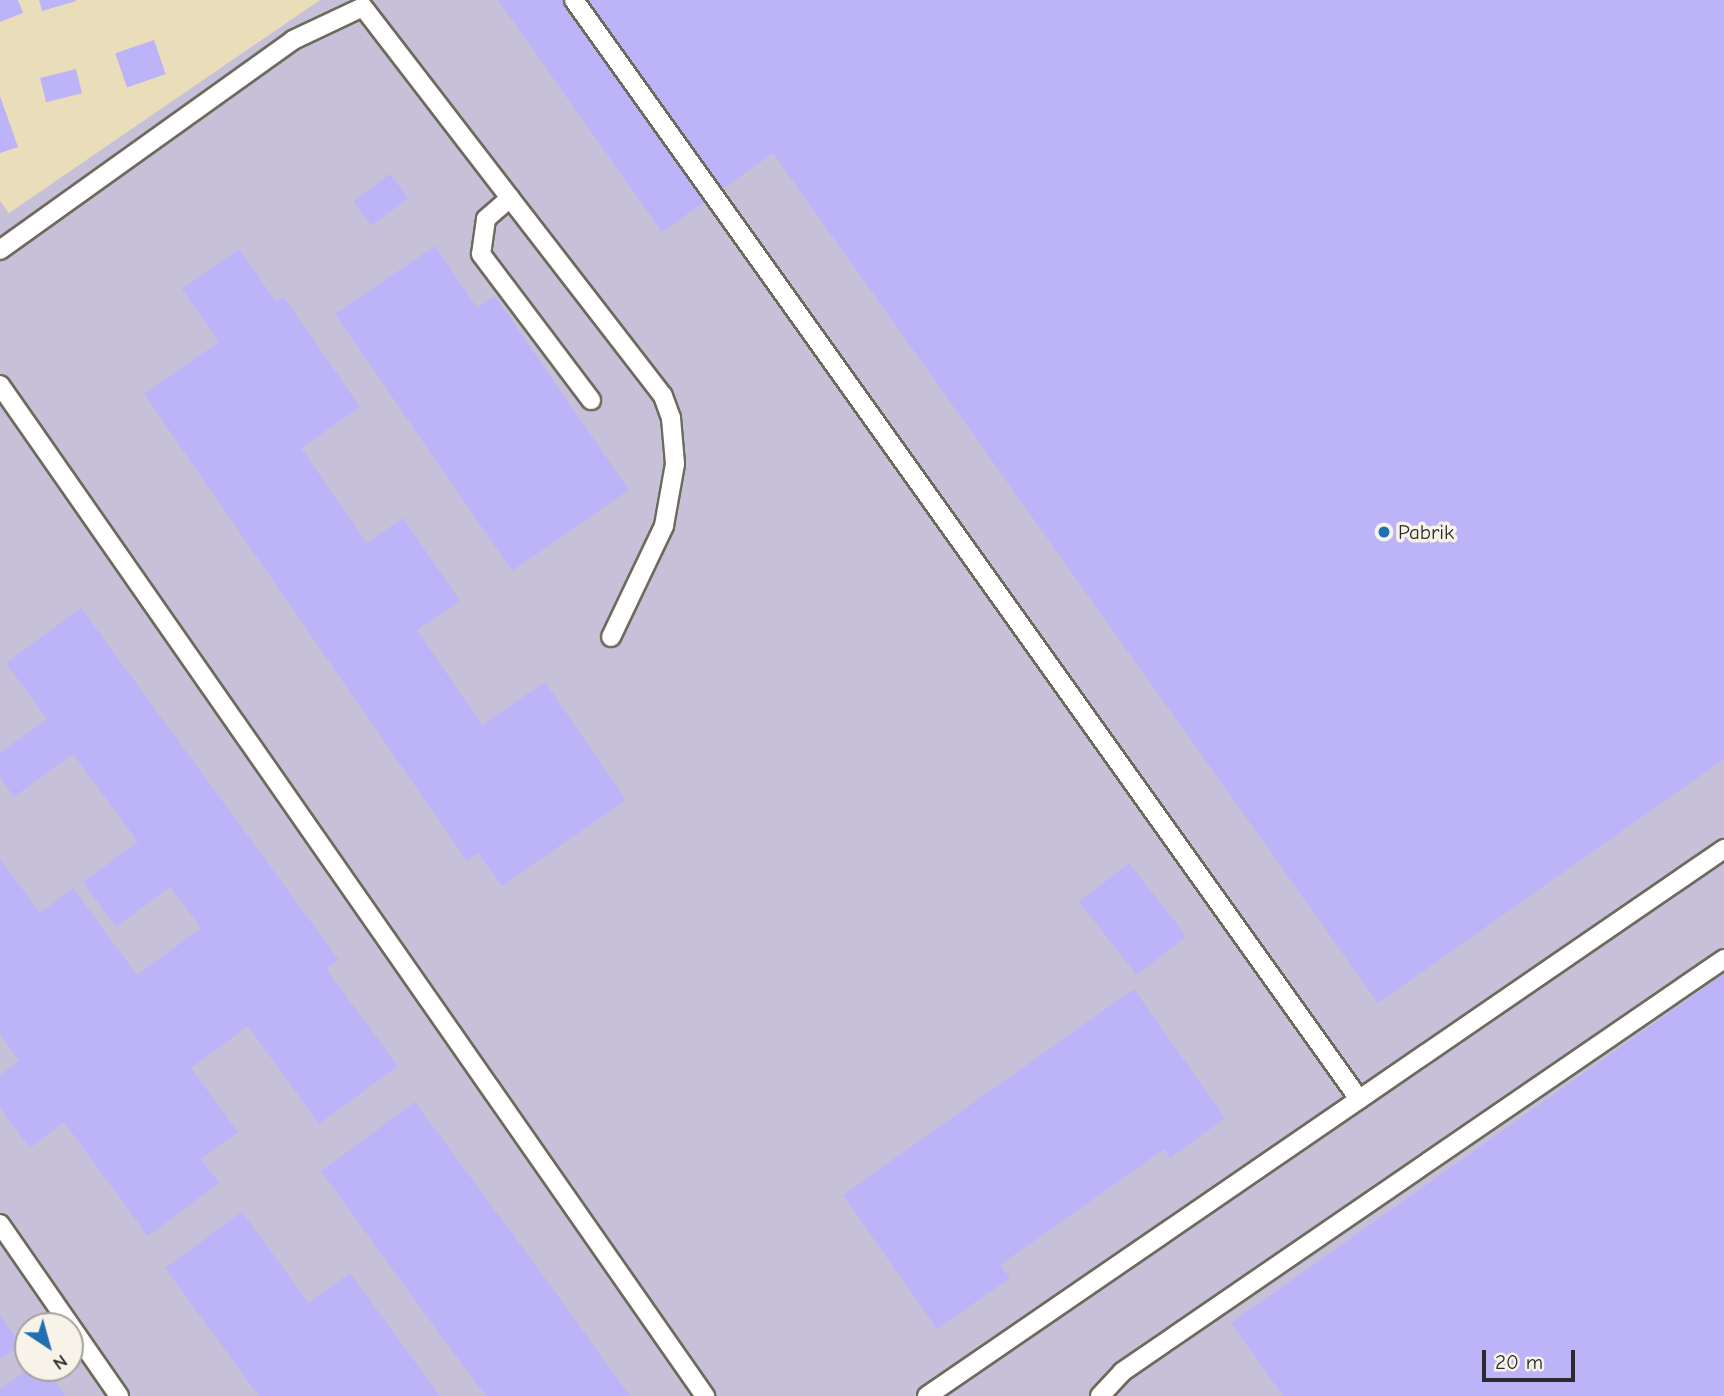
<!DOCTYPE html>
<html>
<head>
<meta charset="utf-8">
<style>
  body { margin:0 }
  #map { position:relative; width:1724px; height:1396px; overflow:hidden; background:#eadeba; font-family:"Comic Neue",sans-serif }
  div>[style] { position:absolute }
  .industrial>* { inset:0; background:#c7c0d9 }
  .building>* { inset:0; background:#bdb3f9; transform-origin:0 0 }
  .roads { filter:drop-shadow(2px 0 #6e6a5d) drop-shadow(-2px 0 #6e6a5d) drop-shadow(0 2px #6e6a5d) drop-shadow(0 -2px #6e6a5d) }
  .service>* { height:18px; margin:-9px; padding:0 9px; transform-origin:9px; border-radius:9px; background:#fff }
  .dots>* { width:19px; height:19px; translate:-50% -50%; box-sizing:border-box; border:4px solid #f7f3e8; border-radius:50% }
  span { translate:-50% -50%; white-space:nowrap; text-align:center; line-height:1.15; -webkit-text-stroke:7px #f7f3e8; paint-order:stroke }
  .poi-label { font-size:21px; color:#2b2b2b }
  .left { translate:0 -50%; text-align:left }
  .north { position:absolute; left:14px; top:1312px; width:70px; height:70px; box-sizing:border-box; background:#f7f3e8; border:2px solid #a5a39c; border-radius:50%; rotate:144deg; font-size:19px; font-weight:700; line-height:28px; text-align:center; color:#2b2b2b }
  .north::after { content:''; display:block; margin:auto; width:24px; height:32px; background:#1f6fb2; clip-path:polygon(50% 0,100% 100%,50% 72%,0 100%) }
  .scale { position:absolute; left:1482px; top:1350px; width:93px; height:32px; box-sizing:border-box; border:4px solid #2b2b2b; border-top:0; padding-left:9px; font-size:21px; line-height:24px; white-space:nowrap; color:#2b2b2b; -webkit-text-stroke:5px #f7f3e8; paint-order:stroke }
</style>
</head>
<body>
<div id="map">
  <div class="industrial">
    <div style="clip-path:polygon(evenodd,320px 0,1724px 0,1724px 1396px,0 1396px,0 201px,9px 213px,320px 0,28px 1326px,70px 1326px,70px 1368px,28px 1368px,28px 1326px)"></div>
  </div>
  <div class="building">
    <div style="clip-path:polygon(0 0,18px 0,23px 13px,0 22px)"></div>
    <div style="clip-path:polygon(39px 0,76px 0,76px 1px,42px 11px)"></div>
    <div style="clip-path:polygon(498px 0,1724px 0,1724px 759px,1378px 1003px,773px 153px,662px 232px)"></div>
    <div style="left:154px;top:40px;width:36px;height:41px;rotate:71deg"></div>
    <div style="left:76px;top:69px;width:25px;height:37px;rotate:76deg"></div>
    <div style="clip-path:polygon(0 96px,18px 147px,0 153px)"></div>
    <div style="left:390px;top:174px;width:30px;height:46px;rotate:53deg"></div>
    <div style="clip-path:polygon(435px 246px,477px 308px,495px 296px,629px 490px,512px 571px,335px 314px)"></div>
    <div style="clip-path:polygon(239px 249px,276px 302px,284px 297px,360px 407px,301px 448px,367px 543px,403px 518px,460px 601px,417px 630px,482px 725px,545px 682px,626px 800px,502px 886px,478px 853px,467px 861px,144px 394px,219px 342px,182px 289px)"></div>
    <div style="clip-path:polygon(81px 608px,339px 960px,326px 969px,398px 1066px,319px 1124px,248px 1026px,191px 1068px,238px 1132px,201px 1159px,219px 1183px,148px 1236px,64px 1122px,30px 1148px,0 1108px,0 1075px,19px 1061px,0 1034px,0 859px,40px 913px,73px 888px,137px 975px,201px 928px,170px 887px,116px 927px,83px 882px,138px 842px,73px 754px,14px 797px,0 777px,0 753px,47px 719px,6px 663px)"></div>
    <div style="left:1129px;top:863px;width:93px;height:63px;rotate:52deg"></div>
    <div style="clip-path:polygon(1724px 974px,1724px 1396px,1283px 1396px,1231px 1323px)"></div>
    <div style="clip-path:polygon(1134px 989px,1225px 1118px,1170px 1158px,1164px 1149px,1000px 1265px,1010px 1278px,937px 1329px,843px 1195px)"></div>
    <div style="clip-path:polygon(415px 1102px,542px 1274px,630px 1396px,486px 1396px,447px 1344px,321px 1171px)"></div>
    <div style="clip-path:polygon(242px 1212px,309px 1303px,350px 1273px,440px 1396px,259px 1396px,165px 1268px)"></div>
    <div style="clip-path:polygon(0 1315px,21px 1345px,0 1359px)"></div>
    <div style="clip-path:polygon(30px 1368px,46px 1368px,65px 1396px,0 1396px,0 1389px)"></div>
  </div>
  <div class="roads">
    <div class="service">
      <div style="left:574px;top:0;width:1351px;rotate:54.46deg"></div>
      <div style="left:510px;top:198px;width:250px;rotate:52.3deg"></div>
      <div style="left:663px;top:396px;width:23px;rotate:70deg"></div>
      <div style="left:671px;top:418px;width:46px;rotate:85deg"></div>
      <div style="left:675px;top:464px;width:63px;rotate:100.1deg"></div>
      <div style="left:664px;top:526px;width:123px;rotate:115.5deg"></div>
      <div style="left:0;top:250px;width:360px;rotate:-35.6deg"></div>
      <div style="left:293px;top:40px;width:77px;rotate:-25.2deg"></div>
      <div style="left:363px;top:7px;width:241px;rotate:52.4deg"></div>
      <div style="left:510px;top:198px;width:32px;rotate:139deg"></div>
      <div style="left:486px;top:219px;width:35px;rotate:98deg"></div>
      <div style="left:481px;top:254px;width:183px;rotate:53deg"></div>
      <div style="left:0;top:385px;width:1233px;rotate:55.11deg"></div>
      <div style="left:0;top:1224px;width:209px;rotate:55.3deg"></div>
      <div style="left:927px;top:1396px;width:967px;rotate:-34.46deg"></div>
      <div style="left:1100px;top:1396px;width:33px;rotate:-47deg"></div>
      <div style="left:1122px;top:1372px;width:730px;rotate:-34.45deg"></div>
    </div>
  </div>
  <div class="dots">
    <div style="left:1384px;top:532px;background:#1f6fb2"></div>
  </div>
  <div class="poi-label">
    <span class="left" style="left:1398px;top:532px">Pabrik</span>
  </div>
  <div class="north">N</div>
  <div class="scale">20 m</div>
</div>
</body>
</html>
